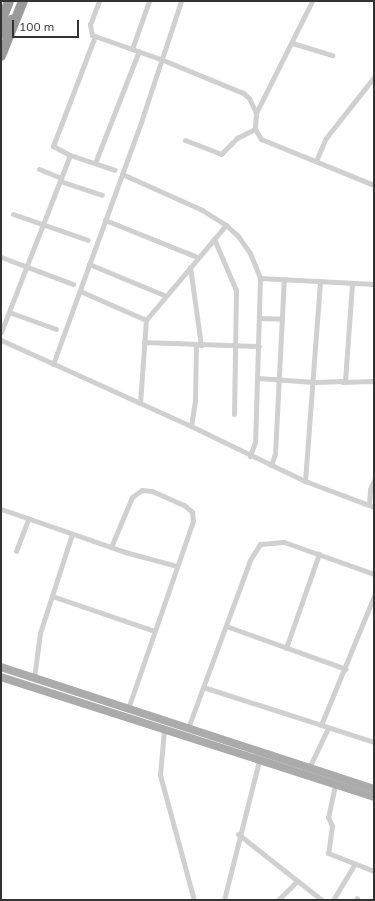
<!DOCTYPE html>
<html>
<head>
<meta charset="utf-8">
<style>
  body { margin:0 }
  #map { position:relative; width:375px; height:901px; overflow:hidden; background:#fff; font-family:Mulish,sans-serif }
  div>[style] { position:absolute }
  .street>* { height:5px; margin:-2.5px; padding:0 2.5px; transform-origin:2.5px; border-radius:2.5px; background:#d0d0d0 }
  .primary>* { height:8px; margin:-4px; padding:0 4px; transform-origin:4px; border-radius:4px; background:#ababab }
  .highway>* { height:10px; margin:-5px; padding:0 5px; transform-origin:5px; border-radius:5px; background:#9a9a9a }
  span { translate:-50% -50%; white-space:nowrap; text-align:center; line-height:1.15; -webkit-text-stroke:4px #fff; paint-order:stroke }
  .frame { position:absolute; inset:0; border:2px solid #333; pointer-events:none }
  .scale { position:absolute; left:12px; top:20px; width:67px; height:18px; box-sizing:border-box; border:2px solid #333; border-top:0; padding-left:5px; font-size:12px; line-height:14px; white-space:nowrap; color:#333; -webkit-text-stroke:3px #fff; paint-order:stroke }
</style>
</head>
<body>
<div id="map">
  <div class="street">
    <div style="left:99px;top:1px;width:25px;rotate:111deg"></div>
    <div style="left:90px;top:24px;width:11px;rotate:80deg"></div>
    <div style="left:92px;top:35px;width:75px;rotate:19.4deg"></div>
    <div style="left:163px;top:60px;width:87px;rotate:22.4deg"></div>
    <div style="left:243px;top:93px;width:8px;rotate:40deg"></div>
    <div style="left:249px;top:98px;width:17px;rotate:65deg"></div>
    <div style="left:256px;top:113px;width:125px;rotate:-63.4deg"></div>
    <div style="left:95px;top:36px;width:118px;rotate:110.9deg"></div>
    <div style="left:53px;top:146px;width:19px;rotate:28deg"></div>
    <div style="left:70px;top:155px;width:47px;rotate:18.4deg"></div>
    <div style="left:292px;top:43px;width:42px;rotate:16.7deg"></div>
    <div style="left:132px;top:49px;width:51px;rotate:-70.5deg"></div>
    <div style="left:256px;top:113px;width:16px;rotate:94deg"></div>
    <div style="left:255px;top:129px;width:12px;rotate:59deg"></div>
    <div style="left:261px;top:139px;width:122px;rotate:22.2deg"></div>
    <div style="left:185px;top:140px;width:39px;rotate:21deg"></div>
    <div style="left:221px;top:154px;width:23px;rotate:-45deg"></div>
    <div style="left:237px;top:138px;width:20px;rotate:-27deg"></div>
    <div style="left:316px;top:161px;width:25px;rotate:-67deg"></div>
    <div style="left:326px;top:138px;width:78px;rotate:-51.8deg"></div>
    <div style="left:95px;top:163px;width:120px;rotate:-68.6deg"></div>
    <div style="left:39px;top:169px;width:24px;rotate:22deg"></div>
    <div style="left:122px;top:174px;width:88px;rotate:24.2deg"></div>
    <div style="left:202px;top:210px;width:28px;rotate:32deg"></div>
    <div style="left:226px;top:225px;width:16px;rotate:43deg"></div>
    <div style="left:238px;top:236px;width:21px;rotate:55deg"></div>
    <div style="left:250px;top:253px;width:27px;rotate:68deg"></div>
    <div style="left:260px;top:278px;width:164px;rotate:91.7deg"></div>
    <div style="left:255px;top:442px;width:15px;rotate:110deg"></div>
    <div style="left:60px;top:181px;width:44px;rotate:18.4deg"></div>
    <div style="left:13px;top:214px;width:79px;rotate:19.1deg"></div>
    <div style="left:105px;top:220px;width:99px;rotate:21.9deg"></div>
    <div style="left:214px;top:239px;width:56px;rotate:66.7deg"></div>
    <div style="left:236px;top:290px;width:124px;rotate:90.9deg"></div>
    <div style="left:1px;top:257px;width:77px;rotate:20.6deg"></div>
    <div style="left:89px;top:264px;width:81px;rotate:22.5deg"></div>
    <div style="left:190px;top:267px;width:79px;rotate:82deg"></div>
    <div style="left:260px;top:278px;width:114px;rotate:3deg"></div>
    <div style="left:80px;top:291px;width:72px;rotate:23.7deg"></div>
    <div style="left:9px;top:312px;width:50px;rotate:19.9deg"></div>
    <div style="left:259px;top:318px;width:23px;rotate:2deg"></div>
    <div style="left:1px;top:332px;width:190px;rotate:-68.7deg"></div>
    <div style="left:1px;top:340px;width:209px;rotate:24.4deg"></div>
    <div style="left:191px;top:426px;width:127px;rotate:25.8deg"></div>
    <div style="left:305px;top:481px;width:74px;rotate:20.6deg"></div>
    <div style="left:144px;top:342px;width:115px;rotate:2deg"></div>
    <div style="left:53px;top:364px;width:258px;rotate:-70deg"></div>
    <div style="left:141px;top:122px;width:127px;rotate:-71.7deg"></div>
    <div style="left:258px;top:378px;width:56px;rotate:4.1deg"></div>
    <div style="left:314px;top:382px;width:31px;rotate:-2deg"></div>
    <div style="left:345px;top:381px;width:98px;rotate:-85.9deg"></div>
    <div style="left:342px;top:382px;width:32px;rotate:-2deg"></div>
    <div style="left:140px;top:403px;width:83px;rotate:-85.9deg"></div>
    <div style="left:146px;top:320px;width:124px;rotate:-49.9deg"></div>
    <div style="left:191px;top:426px;width:25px;rotate:-81deg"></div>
    <div style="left:195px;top:401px;width:57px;rotate:-89deg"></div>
    <div style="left:271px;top:465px;width:12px;rotate:-70deg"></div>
    <div style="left:275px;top:454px;width:175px;rotate:-87.1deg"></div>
    <div style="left:305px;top:481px;width:200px;rotate:-85.7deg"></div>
    <div style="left:369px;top:505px;width:16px;rotate:-86deg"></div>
    <div style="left:370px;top:489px;width:10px;rotate:-66deg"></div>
    <div style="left:1px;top:509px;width:131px;rotate:19.1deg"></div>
    <div style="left:125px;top:552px;width:54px;rotate:15.1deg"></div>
    <div style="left:111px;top:547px;width:54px;rotate:-67.2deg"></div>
    <div style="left:132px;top:497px;width:12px;rotate:-35deg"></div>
    <div style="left:142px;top:490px;width:10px;rotate:6deg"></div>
    <div style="left:152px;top:491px;width:35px;rotate:24deg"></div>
    <div style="left:184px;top:505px;width:11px;rotate:41deg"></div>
    <div style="left:192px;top:512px;width:9px;rotate:84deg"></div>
    <div style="left:193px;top:521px;width:199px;rotate:109.1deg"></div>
    <div style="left:16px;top:551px;width:34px;rotate:-69deg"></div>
    <div style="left:52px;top:596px;width:108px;rotate:18.9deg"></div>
    <div style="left:226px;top:626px;width:127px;rotate:19.7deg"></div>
    <div style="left:286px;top:648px;width:100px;rotate:-70.7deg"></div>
    <div style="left:34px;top:678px;width:45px;rotate:-82.4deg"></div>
    <div style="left:40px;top:633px;width:104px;rotate:-72.1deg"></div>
    <div style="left:203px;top:687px;width:180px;rotate:17.8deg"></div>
    <div style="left:321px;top:725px;width:139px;rotate:-67.7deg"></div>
    <div style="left:188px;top:728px;width:179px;rotate:-69.7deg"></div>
    <div style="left:250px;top:560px;width:19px;rotate:-58deg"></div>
    <div style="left:260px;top:544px;width:24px;rotate:-5deg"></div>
    <div style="left:284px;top:542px;width:96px;rotate:19.6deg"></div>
    <div style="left:164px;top:730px;width:45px;rotate:95.1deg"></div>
    <div style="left:160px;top:775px;width:130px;rotate:74.8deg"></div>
    <div style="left:309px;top:768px;width:44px;rotate:-64.6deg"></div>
    <div style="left:335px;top:785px;width:33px;rotate:102deg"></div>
    <div style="left:328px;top:817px;width:10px;rotate:66deg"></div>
    <div style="left:332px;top:826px;width:27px;rotate:98deg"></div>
    <div style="left:328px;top:853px;width:49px;rotate:21.4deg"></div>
    <div style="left:238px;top:834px;width:107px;rotate:38.2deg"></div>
    <div style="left:224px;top:900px;width:143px;rotate:-75.9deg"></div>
    <div style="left:278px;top:900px;width:27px;rotate:-45deg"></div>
    <div style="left:333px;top:900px;width:41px;rotate:-59deg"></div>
    <div style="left:356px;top:900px;width:2px;rotate:-63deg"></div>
  </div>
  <div class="primary">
    <div style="left:1px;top:667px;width:392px;rotate:18.1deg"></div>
    <div style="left:1px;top:677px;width:392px;rotate:17.8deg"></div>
  </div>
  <div class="highway">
    <div style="left:1px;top:22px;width:22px;rotate:-69deg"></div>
    <div style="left:1px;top:34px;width:18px;rotate:-52deg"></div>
    <div style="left:1px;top:56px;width:59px;rotate:-68.2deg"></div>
  </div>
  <div class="frame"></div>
  <div class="scale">100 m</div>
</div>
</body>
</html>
